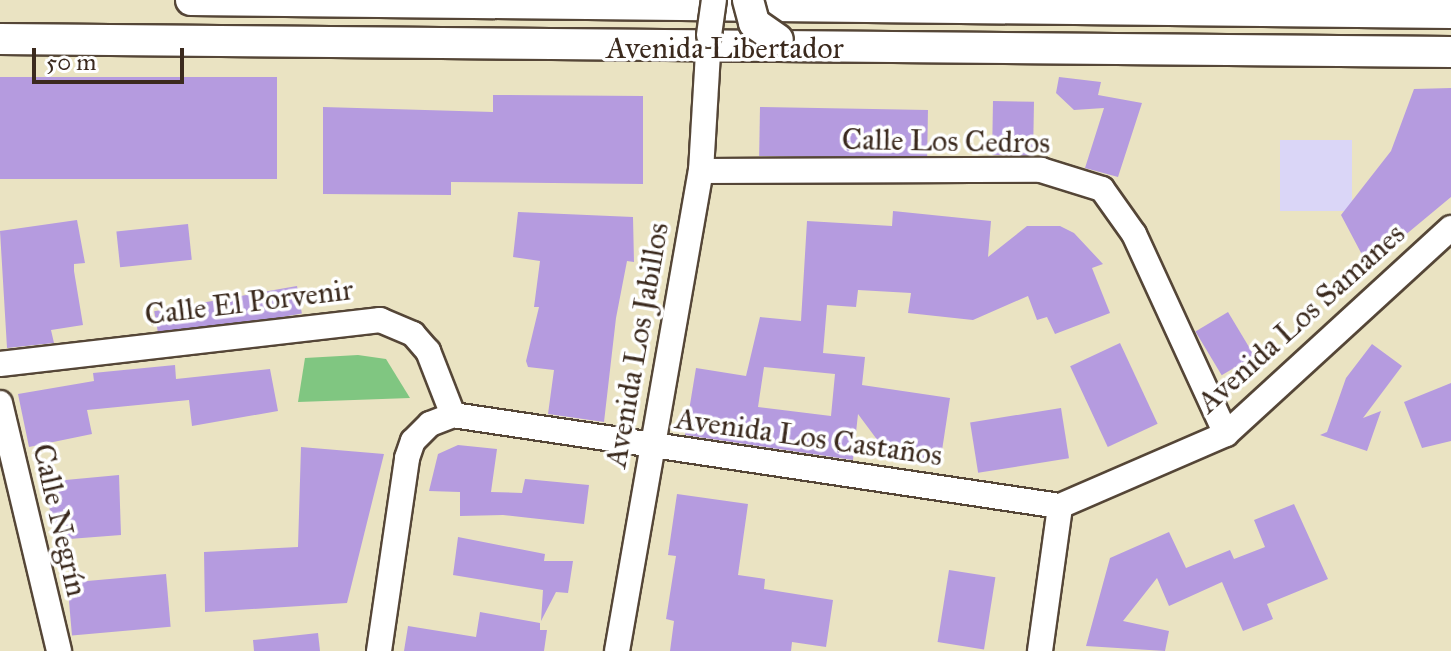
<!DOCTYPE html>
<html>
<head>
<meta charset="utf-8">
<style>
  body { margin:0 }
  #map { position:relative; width:1451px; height:651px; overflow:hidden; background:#eae3c2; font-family:"IM FELL Great Primer",serif }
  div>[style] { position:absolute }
  .built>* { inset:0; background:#dad6f7; transform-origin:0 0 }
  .green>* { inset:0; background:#80c681 }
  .building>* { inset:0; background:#b59bdf; transform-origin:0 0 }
  .roads { filter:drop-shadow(2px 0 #554637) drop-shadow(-2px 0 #554637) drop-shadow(0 2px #554637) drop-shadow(0 -2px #554637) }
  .minor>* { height:24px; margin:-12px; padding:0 12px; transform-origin:12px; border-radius:12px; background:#fff }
  .major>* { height:30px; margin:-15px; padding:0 15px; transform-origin:15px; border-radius:15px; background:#fff }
  .bridges { filter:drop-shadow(2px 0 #554637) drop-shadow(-2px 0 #554637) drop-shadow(0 2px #554637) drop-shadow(0 -2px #554637) }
  .minor-bridge>* { height:24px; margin:-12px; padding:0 12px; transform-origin:12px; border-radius:12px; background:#fff }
  .major-bridge>* { height:30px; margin:-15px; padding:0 15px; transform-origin:15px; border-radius:15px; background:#fff }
  span { translate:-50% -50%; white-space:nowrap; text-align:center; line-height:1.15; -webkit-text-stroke:7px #fff; paint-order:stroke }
  .street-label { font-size:30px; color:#3b2a1e }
  .scale { position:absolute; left:32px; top:48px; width:152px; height:36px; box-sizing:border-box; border:4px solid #3b2a1e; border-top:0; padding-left:10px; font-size:24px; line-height:28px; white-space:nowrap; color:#3b2a1e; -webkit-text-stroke:6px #fff; paint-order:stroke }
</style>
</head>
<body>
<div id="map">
  <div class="built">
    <div style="left:1280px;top:140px;width:72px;height:71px"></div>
  </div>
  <div class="green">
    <div style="clip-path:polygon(358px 355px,386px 359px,410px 398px,298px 402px,305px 358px)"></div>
  </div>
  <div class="building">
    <div style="left:277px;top:77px;width:102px;height:277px;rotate:90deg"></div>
    <div style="clip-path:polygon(1059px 77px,1101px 82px,1098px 95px,1142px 103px,1118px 177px,1085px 168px,1104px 108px,1074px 110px,1056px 93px)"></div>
    <div style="clip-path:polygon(1451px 88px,1451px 197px,1368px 266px,1341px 215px,1391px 151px,1414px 89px)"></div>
    <div style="clip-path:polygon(493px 95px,643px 96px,643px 184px,451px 182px,451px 195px,323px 194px,323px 107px,493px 112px)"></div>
    <div style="left:993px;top:101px;width:41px;height:54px;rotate:1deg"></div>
    <div style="left:760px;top:107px;width:168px;height:49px;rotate:1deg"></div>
    <div style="clip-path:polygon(evenodd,893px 211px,991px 221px,988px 257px,1027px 226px,1060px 226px,1074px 233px,1103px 264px,1092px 268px,1110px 313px,1055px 334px,1047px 317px,1037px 320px,1028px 296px,973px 320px,908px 313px,911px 293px,858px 290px,856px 307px,827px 305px,823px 353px,865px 357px,862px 385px,950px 398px,941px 457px,934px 461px,887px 453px,858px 414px,853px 460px,685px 435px,696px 368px,746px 376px,760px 317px,801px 321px,807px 221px,892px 226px,893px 211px,764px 367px,835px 374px,831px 416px,758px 407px,764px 367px)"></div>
    <div style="clip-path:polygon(518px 212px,633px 217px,634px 262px,627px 261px,616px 318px,604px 422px,548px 414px,554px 370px,528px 367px,526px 361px,539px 307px,534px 307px,540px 261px,513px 257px)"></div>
    <div style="clip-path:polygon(77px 220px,85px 263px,74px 264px,74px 271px,83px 325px,51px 330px,54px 343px,7px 348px,0 231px)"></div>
    <div style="left:188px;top:224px;width:36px;height:72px;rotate:84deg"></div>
    <div style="left:297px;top:286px;width:28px;height:145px;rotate:80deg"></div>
    <div style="left:1228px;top:312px;width:51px;height:38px;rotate:59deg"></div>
    <div style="left:1120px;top:343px;width:89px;height:55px;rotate:65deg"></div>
    <div style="clip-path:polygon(1372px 344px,1402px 366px,1363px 418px,1381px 411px,1367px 451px,1320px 435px,1327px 432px,1346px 378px)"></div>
    <div style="clip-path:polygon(175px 365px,176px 379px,270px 369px,278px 411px,192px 426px,189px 400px,87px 410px,92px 434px,29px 447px,18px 394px,94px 381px,93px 373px)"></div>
    <div style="clip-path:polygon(1451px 383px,1451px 441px,1422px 448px,1404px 402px)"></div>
    <div style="left:1061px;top:408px;width:51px;height:92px;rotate:81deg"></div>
    <div style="clip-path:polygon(458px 445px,497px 449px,491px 492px,522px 493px,525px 479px,589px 485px,584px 524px,503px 515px,460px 516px,460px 492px,429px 491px,438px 454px)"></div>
    <div style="clip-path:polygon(301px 447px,384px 454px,347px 603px,205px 612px,204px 552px,298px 547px)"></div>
    <div style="clip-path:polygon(119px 475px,121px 535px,56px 540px,44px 482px)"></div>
    <div style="clip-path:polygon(677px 494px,748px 504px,738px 575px,765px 579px,764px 589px,833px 600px,826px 647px,792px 642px,791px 651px,670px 651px,674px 621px,666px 619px,676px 556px,668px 555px)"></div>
    <div style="clip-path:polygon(1294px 504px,1328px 579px,1267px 604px,1273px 619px,1243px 631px,1222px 582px,1169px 606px,1157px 578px,1123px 621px,1169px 631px,1165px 651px,1086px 646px,1110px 558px,1169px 532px,1186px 568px,1230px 550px,1234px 559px,1265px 547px,1254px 520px)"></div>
    <div style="clip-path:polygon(458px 537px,545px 554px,544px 561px,573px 561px,568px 593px,556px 592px,541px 621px,543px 590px,453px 575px)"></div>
    <div style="left:949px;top:570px;width:47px;height:73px;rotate:9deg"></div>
    <div style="left:166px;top:574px;width:53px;height:99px;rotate:85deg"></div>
    <div style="clip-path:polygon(480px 612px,540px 623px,540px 630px,547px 630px,544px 651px,404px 651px,408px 626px,476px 637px)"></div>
    <div style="clip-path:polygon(318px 633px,320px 651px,254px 651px,253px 640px)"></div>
  </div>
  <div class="roads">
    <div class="minor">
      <div style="left:701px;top:171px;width:340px;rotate:-0.2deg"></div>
      <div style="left:1041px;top:170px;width:64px;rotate:17.3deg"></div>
      <div style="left:1102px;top:189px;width:55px;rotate:54.6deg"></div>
      <div style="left:1134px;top:234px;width:220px;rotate:65.3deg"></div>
      <div style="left:0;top:364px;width:383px;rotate:-6.6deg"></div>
      <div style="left:380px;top:320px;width:36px;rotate:23deg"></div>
      <div style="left:413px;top:334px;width:23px;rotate:49deg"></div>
      <div style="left:428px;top:351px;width:69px;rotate:68.7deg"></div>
      <div style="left:0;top:403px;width:255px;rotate:76.6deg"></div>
      <div style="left:379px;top:651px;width:195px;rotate:-81.7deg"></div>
      <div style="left:407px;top:458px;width:18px;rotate:-71deg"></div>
      <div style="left:413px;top:441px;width:24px;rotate:-45deg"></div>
      <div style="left:430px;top:424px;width:25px;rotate:-21deg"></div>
      <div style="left:453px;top:415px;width:614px;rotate:8.53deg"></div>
      <div style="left:617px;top:651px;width:487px;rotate:-80.1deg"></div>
      <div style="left:701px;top:171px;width:136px;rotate:-86.6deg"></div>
      <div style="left:1040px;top:651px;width:146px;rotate:-82.1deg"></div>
      <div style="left:1060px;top:506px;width:181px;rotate:-23.4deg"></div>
      <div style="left:1226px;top:434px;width:305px;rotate:-42.5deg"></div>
    </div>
    <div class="major">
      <div style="left:191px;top:0;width:1260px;rotate:0.59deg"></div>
      <div style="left:0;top:39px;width:1451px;rotate:0.51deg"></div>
    </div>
  </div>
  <div class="bridges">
    <div class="minor-bridge">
      <div style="left:709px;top:35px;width:35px;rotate:-82deg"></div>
    </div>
    <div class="major-bridge">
      <div style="left:748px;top:0;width:24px;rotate:75deg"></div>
      <div style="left:754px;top:23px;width:29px;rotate:35deg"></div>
    </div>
  </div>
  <div class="street-label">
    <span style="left:725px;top:48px">Avenida Libertador</span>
    <span style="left:946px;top:141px;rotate:1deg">Calle Los Cedros</span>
    <span style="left:249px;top:302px;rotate:-7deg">Calle El Porvenir</span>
    <span style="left:1301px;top:318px;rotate:-42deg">Avenida Los Samanes</span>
    <span style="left:637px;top:345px;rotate:-80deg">Avenida Los Jabillos</span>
    <span style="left:809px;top:437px;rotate:8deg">Avenida Los Castaños</span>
    <span style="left:60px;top:520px;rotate:77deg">Calle Negrín</span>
  </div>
  <div class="scale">50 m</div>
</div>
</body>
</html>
